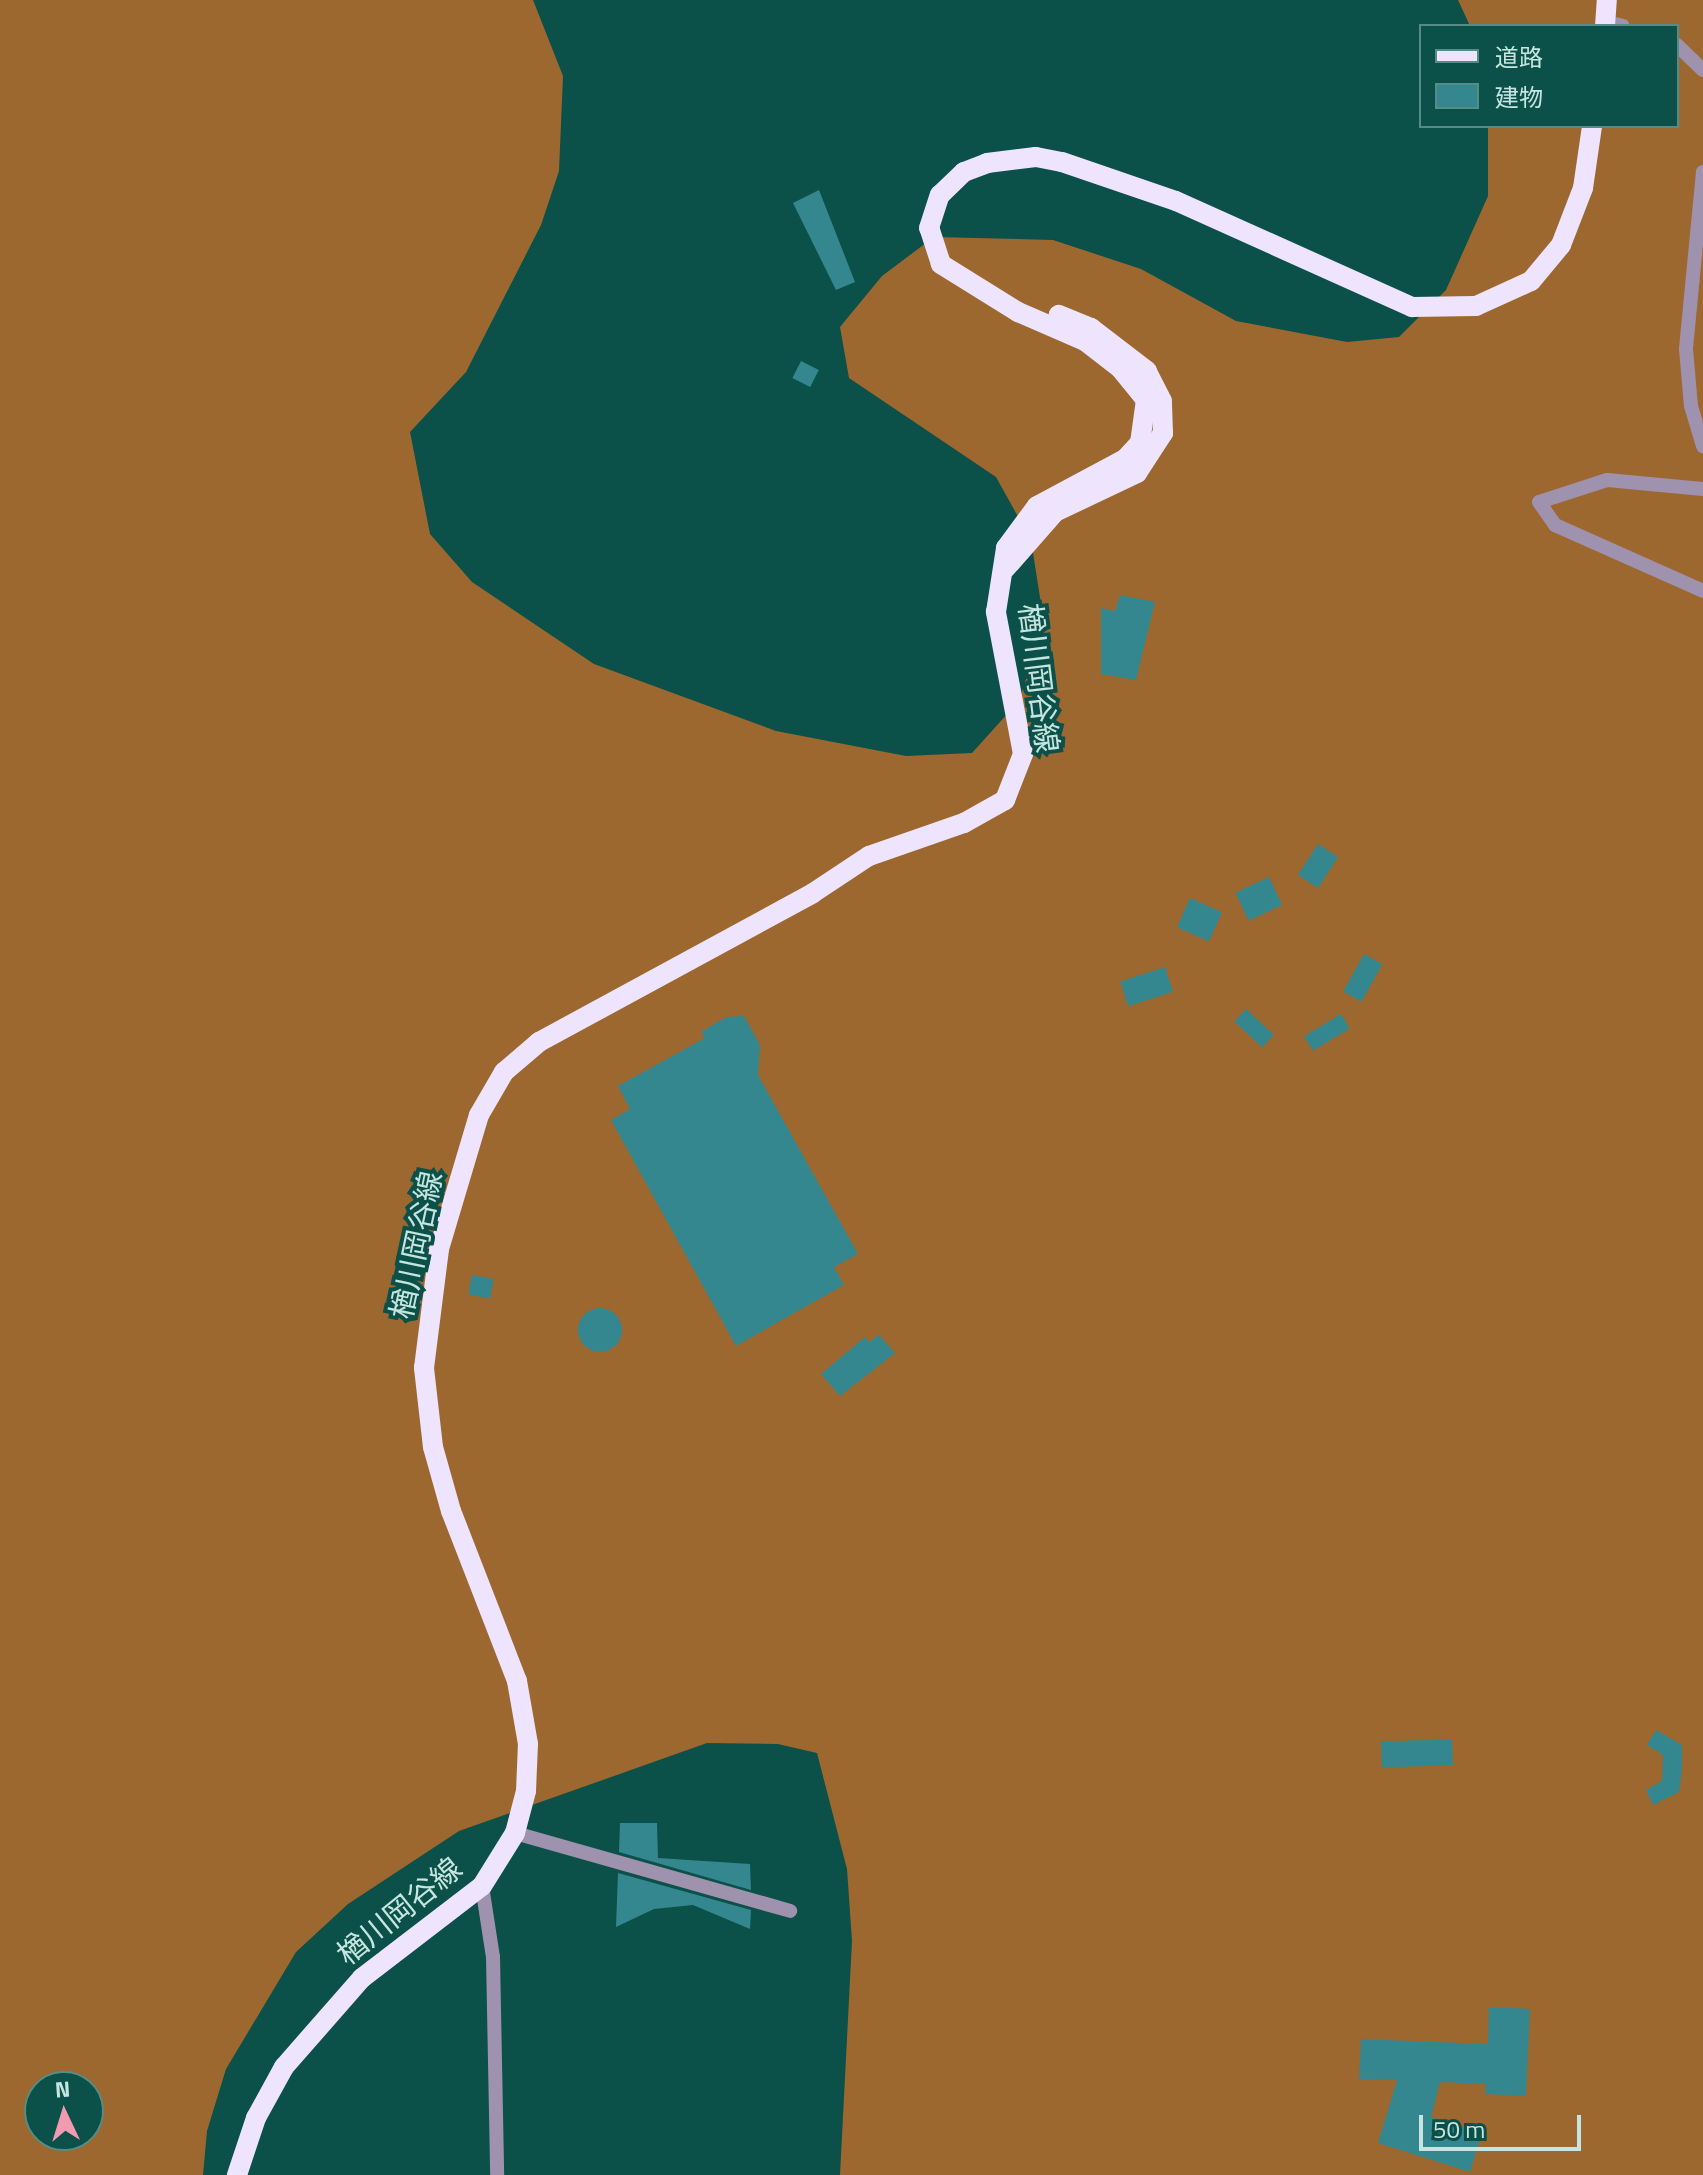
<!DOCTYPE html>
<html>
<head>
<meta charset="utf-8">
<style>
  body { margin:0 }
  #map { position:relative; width:1703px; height:2175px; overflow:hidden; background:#0b5049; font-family:"Titillium Web","Noto Sans JP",sans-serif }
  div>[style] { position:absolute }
  .forest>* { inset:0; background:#9d682f }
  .building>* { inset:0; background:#34878f; transform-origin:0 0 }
  .round { border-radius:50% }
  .minor>* { height:14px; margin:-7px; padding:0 7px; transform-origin:7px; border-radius:7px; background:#9e92af }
  .major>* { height:20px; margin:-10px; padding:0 10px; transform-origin:10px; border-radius:10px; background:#eee4fd }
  span { translate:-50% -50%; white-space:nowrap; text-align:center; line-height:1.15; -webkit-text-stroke:8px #0b5049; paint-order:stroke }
  .street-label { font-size:30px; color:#c7e5e0 }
  .legend { position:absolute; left:1419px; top:24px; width:260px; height:104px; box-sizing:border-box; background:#0b5049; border:2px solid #568c85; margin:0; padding:10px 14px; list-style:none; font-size:24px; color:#c7e5e0 }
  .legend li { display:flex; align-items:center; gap:16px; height:40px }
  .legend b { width:40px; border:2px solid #568c85 }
  .north { position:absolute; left:24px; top:2071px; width:80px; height:80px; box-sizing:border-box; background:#0b5049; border:2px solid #568c85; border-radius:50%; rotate:356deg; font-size:22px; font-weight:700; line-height:32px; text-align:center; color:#c7e5e0 }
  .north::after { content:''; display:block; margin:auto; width:28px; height:36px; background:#f29aaf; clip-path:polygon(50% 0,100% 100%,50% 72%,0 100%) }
  .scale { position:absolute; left:1419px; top:2115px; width:162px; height:36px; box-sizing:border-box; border:4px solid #c7e5e0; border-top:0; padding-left:10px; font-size:24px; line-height:28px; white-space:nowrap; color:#c7e5e0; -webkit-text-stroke:6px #0b5049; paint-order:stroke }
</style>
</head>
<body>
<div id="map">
  <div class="forest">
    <div style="clip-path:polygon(evenodd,0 0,533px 0,563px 76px,559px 171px,541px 225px,466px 372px,410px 432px,430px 534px,472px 582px,594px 664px,776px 731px,906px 756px,972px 753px,1019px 701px,1044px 623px,1031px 540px,996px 477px,849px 378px,840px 327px,882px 276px,934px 237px,1053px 240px,1141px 269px,1236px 321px,1347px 342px,1399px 337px,1446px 290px,1488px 196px,1488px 126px,1677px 126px,1677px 26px,1470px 26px,1458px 0,1703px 0,1703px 2175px,840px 2175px,852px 1941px,847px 1869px,817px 1753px,778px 1744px,707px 1743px,459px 1831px,348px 1904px,296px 1952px,226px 2069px,207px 2131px,203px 2175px,0 2175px,0 0,40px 2087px,88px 2087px,88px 2135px,40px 2135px,40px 2087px)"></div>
  </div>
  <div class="building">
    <div style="clip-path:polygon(819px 190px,855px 282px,836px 290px,793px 203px)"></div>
    <div style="left:801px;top:361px;width:20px;height:19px;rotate:27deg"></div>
    <div style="clip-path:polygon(1120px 595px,1155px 602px,1136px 680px,1101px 674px,1101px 608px,1115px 611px)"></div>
    <div style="left:1318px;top:844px;width:24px;height:37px;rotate:33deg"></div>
    <div style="left:1269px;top:877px;width:31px;height:37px;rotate:65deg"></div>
    <div style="left:1190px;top:898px;width:35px;height:32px;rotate:24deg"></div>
    <div style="left:1364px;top:954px;width:21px;height:43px;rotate:29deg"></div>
    <div style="left:1165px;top:967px;width:26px;height:47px;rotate:72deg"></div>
    <div style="left:1246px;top:1009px;width:38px;height:17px;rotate:43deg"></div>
    <div style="left:1341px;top:1014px;width:17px;height:43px;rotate:59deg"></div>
    <div style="clip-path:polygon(744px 1016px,760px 1045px,758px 1075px,858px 1254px,834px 1267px,844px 1285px,736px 1346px,611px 1120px,630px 1109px,618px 1086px,705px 1038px,701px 1032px,726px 1017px)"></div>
    <div style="left:472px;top:1275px;width:22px;height:20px;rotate:10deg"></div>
    <div class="round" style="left:578px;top:1308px;width:44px;height:44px"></div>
    <div style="clip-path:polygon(879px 1335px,895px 1353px,840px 1396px,821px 1374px,865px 1337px,869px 1342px)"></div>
    <div style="clip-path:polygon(1656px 1730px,1682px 1745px,1682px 1770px,1679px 1792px,1653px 1805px,1646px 1790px,1662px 1781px,1663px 1755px,1647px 1745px)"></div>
    <div style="left:1452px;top:1739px;width:26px;height:71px;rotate:88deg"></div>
    <div style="clip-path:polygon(620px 1823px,657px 1823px,658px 1858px,750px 1864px,751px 1890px,619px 1852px)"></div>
    <div style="clip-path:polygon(618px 1873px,751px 1910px,750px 1929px,693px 1905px,654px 1909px,616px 1927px)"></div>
    <div style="clip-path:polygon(1489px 2007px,1530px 2009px,1526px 2096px,1485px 2094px,1486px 2084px,1440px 2082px,1431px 2117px,1482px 2133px,1470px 2172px,1378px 2143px,1397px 2080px,1359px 2079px,1361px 2039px,1488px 2044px)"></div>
  </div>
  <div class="minor">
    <div style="left:1606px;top:22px;width:17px;rotate:13deg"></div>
    <div style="left:1677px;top:45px;width:36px;rotate:44deg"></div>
    <div style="left:1703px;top:172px;width:178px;rotate:95.5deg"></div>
    <div style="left:1686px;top:349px;width:57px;rotate:85deg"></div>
    <div style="left:1691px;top:406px;width:42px;rotate:73.3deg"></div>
    <div style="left:1703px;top:489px;width:96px;rotate:-174.6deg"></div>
    <div style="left:1607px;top:480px;width:71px;rotate:162.1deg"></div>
    <div style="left:1539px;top:502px;width:28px;rotate:55deg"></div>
    <div style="left:1555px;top:525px;width:162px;rotate:24deg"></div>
    <div style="left:515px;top:1833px;width:286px;rotate:15.8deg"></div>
    <div style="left:482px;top:1886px;width:72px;rotate:81.2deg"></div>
    <div style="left:493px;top:1957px;width:218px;rotate:88.9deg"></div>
  </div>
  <div class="major">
    <div style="left:1605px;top:26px;width:26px;rotate:-86deg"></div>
    <div style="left:1005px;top:569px;width:76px;rotate:-48.7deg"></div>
    <div style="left:1055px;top:512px;width:91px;rotate:-25.4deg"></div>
    <div style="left:1137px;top:473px;width:48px;rotate:-57deg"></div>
    <div style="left:1163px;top:433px;width:32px;rotate:-92deg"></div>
    <div style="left:1162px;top:401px;width:34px;rotate:-117deg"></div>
    <div style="left:1147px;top:371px;width:71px;rotate:-142.5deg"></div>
    <div style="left:1091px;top:328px;width:35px;rotate:-158deg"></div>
    <div style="left:237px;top:2175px;width:60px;rotate:-71.6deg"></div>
    <div style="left:256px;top:2118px;width:58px;rotate:-61.2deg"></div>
    <div style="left:284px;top:2067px;width:118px;rotate:-48.8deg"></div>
    <div style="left:362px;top:1978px;width:151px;rotate:-37.5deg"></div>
    <div style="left:482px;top:1886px;width:62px;rotate:-58.1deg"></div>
    <div style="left:515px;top:1833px;width:43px;rotate:-75.3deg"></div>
    <div style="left:526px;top:1791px;width:47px;rotate:-87.6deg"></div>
    <div style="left:528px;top:1744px;width:64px;rotate:-99.9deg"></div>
    <div style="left:517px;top:1681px;width:182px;rotate:-111.2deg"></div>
    <div style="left:451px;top:1511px;width:66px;rotate:-105.7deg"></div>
    <div style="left:433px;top:1447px;width:80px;rotate:-96.5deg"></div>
    <div style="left:424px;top:1368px;width:120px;rotate:-82.8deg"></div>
    <div style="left:439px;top:1249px;width:140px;rotate:-73.4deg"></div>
    <div style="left:479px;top:1115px;width:50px;rotate:-59.8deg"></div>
    <div style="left:504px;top:1072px;width:46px;rotate:-40.6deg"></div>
    <div style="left:539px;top:1042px;width:312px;rotate:-28.5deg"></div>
    <div style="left:813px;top:893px;width:67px;rotate:-33.5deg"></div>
    <div style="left:869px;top:856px;width:101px;rotate:-19.2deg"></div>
    <div style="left:964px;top:823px;width:47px;rotate:-29.3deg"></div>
    <div style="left:1005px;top:800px;width:49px;rotate:-68.6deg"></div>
    <div style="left:1023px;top:754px;width:145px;rotate:-100.8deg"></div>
    <div style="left:996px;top:612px;width:65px;rotate:-81.1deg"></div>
    <div style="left:1006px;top:548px;width:52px;rotate:-53.6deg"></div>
    <div style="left:1037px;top:506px;width:100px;rotate:-28.1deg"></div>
    <div style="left:1125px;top:459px;width:22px;rotate:-47deg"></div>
    <div style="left:1140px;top:443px;width:43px;rotate:-82.1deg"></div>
    <div style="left:1146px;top:400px;width:41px;rotate:-129.1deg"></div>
    <div style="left:1120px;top:368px;width:44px;rotate:-142.4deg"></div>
    <div style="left:1085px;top:341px;width:73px;rotate:-156.6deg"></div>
    <div style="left:1018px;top:312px;width:91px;rotate:-148.1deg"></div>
    <div style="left:941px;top:264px;width:38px;rotate:-108deg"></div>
    <div style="left:929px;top:228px;width:35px;rotate:-72deg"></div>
    <div style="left:940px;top:195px;width:33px;rotate:-44deg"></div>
    <div style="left:964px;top:172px;width:25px;rotate:-21deg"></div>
    <div style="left:987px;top:163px;width:49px;rotate:-7deg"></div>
    <div style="left:1036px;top:157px;width:26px;rotate:11deg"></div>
    <div style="left:1062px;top:162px;width:120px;rotate:18.9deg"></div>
    <div style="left:1176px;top:201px;width:259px;rotate:24.2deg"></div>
    <div style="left:1412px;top:307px;width:64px;rotate:-0.9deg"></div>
    <div style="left:1476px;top:306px;width:60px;rotate:-24.4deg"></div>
    <div style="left:1531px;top:281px;width:47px;rotate:-50.2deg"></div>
    <div style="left:1561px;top:245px;width:61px;rotate:-68.9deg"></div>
    <div style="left:1583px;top:188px;width:63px;rotate:-81.7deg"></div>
  </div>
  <div class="street-label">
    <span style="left:1039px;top:678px;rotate:83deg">楢川岡谷線</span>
    <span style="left:416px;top:1245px;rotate:-78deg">楢川岡谷線</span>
    <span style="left:399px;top:1911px;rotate:-39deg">楢川岡谷線</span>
  </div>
  <ul class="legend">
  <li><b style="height:10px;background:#eee4fd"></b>道路</li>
  <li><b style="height:22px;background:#34878f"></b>建物</li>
  </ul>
  <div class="north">N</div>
  <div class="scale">50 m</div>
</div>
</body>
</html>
